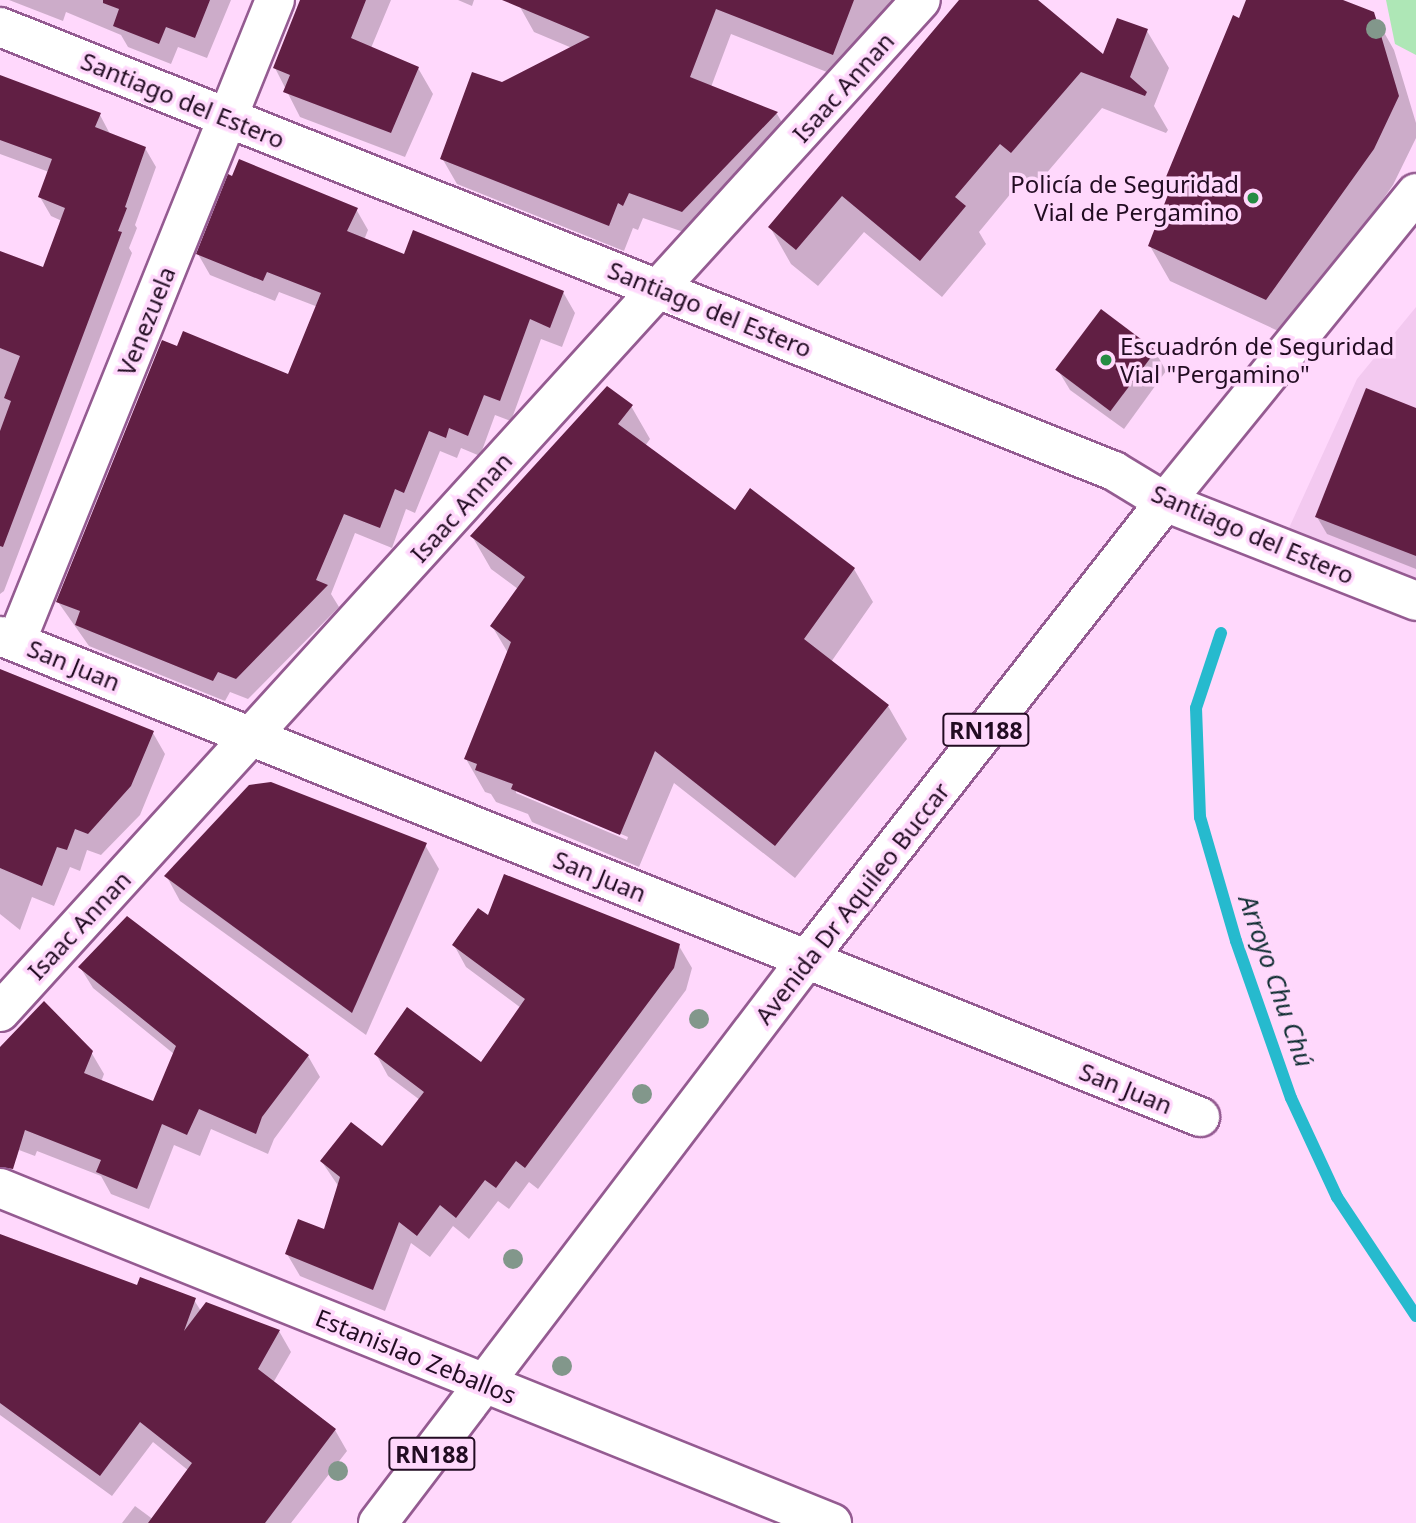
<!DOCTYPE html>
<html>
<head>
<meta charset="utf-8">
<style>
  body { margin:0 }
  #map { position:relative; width:1416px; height:1523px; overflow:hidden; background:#ffd8fc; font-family:"Noto Sans",sans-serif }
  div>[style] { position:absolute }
  .built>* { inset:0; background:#f3c9f0 }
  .green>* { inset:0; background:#aee7b6 }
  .shadow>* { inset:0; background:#0003 }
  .stream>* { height:12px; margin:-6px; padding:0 6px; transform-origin:6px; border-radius:6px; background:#26bace }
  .building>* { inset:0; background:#611f44; transform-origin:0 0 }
  .roads { filter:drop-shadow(2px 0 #945b91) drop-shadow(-2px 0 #945b91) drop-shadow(0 2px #945b91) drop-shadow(0 -2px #945b91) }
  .minor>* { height:38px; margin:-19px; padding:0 19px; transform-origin:19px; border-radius:19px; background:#fff }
  .trunk>* { height:38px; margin:-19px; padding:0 19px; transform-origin:19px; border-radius:19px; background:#fff }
  .trees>* { width:20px; height:20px; margin:-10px; border-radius:50%; background:#82978b }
  .dots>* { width:19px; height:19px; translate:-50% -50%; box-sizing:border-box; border:4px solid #ffd8fc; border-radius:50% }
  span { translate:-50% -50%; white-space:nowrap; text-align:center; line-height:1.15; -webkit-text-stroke:7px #ffd8fc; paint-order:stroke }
  .shield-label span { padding:2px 5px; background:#ffd8fc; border:2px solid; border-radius:5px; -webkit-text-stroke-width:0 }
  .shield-label { font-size:23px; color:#220c22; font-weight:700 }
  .street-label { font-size:24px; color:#220c22 }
  .poi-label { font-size:24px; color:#220c22 }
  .right { translate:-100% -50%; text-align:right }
  .left { translate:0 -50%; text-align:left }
  .water-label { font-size:26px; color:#122f34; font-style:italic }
</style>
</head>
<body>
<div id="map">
  <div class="built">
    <div style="clip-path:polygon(1416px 307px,1416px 579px,1289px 528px,1357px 379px)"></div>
  </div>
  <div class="green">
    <div style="clip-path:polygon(1386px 0,1416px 0,1416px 55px,1395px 44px)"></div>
  </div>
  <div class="shadow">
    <div style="clip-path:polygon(9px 0,231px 0,207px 58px,178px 47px,171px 64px,128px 47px,121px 35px,66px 12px,63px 21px)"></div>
    <div style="clip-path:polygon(301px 0,391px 0,371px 48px,418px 68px,433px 94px,405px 157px,300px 117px,275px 68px)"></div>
    <div style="clip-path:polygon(458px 0,474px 0,472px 6px)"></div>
    <div style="clip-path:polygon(522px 0,895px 0,847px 80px,731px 34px,711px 87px,777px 114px,792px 139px,698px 237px,643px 218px,638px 230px,633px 228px,624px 251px,457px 184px,442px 158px,502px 84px,572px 48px,534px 32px,520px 7px)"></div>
    <div style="clip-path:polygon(961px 0,1035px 0,1103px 57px,1147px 31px,1169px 68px,1154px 106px,1168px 130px,1166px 133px,1102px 108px,1033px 189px,1022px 180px,979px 232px,986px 244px,942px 297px,864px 232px,818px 286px,791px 264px,770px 227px)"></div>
    <div style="clip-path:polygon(1248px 0,1339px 0,1373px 13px,1394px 50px,1416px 123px,1416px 138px,1393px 185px,1287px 335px,1170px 281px,1150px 246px,1169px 198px,1163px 189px)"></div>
    <div style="clip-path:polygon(0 77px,100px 115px,110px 134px,145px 148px,156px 167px,135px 225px,137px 228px,129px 248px,132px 253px,4px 591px,0 594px,0 253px,44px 270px,62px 221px,51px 216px,40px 197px,49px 172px,0 154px)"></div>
    <div style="clip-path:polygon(356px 209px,368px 230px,364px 240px,405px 257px,563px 292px,575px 313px,562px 347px,541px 339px,511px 421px,495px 415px,480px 456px,461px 448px,457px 458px,440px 451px,415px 513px,406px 509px,392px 548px,355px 533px,331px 594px,339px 607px,248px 699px,230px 692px,225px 701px,89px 646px,58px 602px,178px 349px,289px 376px,318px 307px,279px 292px,275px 301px,210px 275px,198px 254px)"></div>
    <div style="clip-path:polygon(1155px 351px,1166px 371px,1124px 429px,1070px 390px,1058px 370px)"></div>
    <div style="clip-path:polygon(evenodd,631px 406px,650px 439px,645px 446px,735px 512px,854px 569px,873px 602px,831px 662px,888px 706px,907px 739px,795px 878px,674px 783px,639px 867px,532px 822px,528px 814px,496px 802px,491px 794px,485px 792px,466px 759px,508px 653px,492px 626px,518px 589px,491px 569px,472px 536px,631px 406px,516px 789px,628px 837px,627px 840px,516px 793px,516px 789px)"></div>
    <div style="clip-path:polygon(1416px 410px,1416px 569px,1327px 534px,1317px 517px)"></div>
    <div style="clip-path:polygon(0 671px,153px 733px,165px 754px,140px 815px,101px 855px,87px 850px,80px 871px,70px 867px,54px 906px,32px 897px,20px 930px,0 914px)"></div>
    <div style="clip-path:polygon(425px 845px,439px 869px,366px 1035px,180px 901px,167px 877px)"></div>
    <div style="clip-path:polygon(488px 918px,679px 946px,692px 968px,686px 990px,538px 1189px,529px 1182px,509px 1209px,498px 1201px,469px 1239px,453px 1226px,430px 1257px,411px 1243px,385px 1311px,300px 1276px,287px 1254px,325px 1232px,339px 1187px,322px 1162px,383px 1148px,420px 1100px,388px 1076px,376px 1054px,481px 1065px,521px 1008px,466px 967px,454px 945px)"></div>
    <div style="clip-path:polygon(80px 967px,308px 1056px,320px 1077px,274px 1139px,268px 1154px,211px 1129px,200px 1156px,174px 1145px,149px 1209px,111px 1194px,101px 1176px,37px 1151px,35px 1156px,19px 1150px,16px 1159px,0 1153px,0 1049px,91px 1052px,104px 1074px,101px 1082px,154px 1104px,174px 1054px,93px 988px)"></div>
    <div style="clip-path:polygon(0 1236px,138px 1288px,194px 1300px,201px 1311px,279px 1331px,291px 1352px,273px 1383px,335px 1430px,347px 1451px,291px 1523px,159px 1523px,189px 1471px,153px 1442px,112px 1496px,0 1415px)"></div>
    <div style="clip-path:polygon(135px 1506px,158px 1523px,122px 1523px)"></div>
  </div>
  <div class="stream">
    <div style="left:1221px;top:633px;width:79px;rotate:108.4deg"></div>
    <div style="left:1196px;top:708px;width:109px;rotate:87.9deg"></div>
    <div style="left:1200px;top:817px;width:129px;rotate:73.8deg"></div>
    <div style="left:1236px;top:941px;width:166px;rotate:70.7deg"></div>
    <div style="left:1291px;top:1098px;width:109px;rotate:65.1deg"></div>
    <div style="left:1337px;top:1197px;width:143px;rotate:56.4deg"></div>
  </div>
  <div class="building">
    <div style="clip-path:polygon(103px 0,210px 0,195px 38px,166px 27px,159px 44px,113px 26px,119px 9px,103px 3px)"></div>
    <div style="clip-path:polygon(300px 0,366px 0,351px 38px,419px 67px,391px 133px,283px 92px,290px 75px,273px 68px)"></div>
    <div style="clip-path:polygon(502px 0,854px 0,833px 55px,716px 9px,690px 77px,778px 112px,682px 212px,629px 193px,623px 206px,618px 203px,609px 226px,440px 159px,472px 72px,502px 82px,590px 37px)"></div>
    <div style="clip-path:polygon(959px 0,1038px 0,1103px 54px,1117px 18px,1148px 29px,1130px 77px,1147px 92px,1145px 96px,1081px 72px,1011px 153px,1000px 144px,955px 197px,966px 206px,920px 261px,842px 196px,796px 250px,768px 227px)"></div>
    <div style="clip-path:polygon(1246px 0,1343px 0,1374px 12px,1399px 96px,1374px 149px,1266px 300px,1148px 246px,1169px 192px,1161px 189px,1233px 15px,1239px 18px)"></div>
    <div style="clip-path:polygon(0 75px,101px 113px,95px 127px,146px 147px,125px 207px,127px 208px,118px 231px,122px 232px,3px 547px,0 546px,0 431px,11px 401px,4px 398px,20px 356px,0 348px,0 251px,43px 267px,65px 208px,38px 197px,52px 159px,0 140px)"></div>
    <div style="clip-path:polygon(239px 159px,358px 208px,347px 231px,404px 254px,413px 230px,564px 291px,550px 328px,530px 319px,500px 401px,484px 395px,468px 436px,449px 428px,446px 438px,429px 431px,404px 493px,395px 489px,380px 528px,344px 514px,316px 580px,328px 585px,236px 679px,218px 672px,213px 681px,75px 625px,80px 611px,56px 602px,162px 340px,177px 346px,183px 331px,288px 374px,321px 293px,267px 272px,263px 281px,196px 254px,228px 174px,232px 176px)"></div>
    <div style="left:1101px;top:309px;width:69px;height:76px;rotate:37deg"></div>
    <div style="clip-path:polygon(607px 386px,633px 405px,618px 424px,686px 474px,735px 510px,750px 488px,855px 568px,804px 639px,889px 705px,775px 846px,655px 751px,620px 835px,511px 789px,513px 784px,475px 770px,477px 764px,464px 759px,511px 642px,490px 626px,525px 577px,470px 536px)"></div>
    <div style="clip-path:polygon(1366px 388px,1416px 408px,1416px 556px,1315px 517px)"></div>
    <div style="clip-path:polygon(0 669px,154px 731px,131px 786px,88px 834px,75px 829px,67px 850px,57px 847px,42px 886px,0 868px)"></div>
    <div style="clip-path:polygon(271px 782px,427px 843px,352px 1013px,164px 876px,249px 785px)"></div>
    <div style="clip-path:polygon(504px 874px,680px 944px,674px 968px,525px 1168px,516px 1161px,496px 1188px,485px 1180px,456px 1218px,440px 1205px,417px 1236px,399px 1222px,373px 1290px,285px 1254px,298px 1219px,324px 1229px,340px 1177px,320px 1161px,351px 1122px,382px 1146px,424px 1092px,374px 1054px,407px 1007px,481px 1062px,525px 999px,452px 945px,478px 908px,488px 915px)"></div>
    <div style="clip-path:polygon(127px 916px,309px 1055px,262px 1117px,256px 1134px,199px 1109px,187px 1135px,162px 1124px,137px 1189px,96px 1172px,101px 1160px,25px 1130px,13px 1169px,0 1167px,0 1047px,44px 1001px,93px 1051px,84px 1073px,153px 1101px,176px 1046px,78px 967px)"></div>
    <div style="clip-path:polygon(0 1234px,137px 1285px,140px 1277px,196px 1298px,184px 1331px,206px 1302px,280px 1330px,258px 1369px,336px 1429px,265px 1523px,148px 1523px,192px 1463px,140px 1422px,100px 1476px,0 1403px)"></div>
  </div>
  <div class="roads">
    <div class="minor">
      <div style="left:0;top:27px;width:1199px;rotate:21.73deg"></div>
      <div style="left:1114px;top:471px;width:60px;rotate:31.3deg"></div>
      <div style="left:1165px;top:502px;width:270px;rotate:21.5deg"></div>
      <div style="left:0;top:636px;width:1293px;rotate:21.84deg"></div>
      <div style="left:16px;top:642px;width:692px;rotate:-68.03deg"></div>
      <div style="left:0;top:1012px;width:1368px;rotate:-47.7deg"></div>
      <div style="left:0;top:1188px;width:897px;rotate:21.93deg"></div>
    </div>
    <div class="trunk">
      <div style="left:378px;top:1523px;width:709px;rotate:-52.74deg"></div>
      <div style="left:807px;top:959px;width:581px;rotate:-51.93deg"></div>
      <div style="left:1165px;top:502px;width:398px;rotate:-50.9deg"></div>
    </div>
  </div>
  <div class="trees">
    <div style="left:1376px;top:29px"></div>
    <div style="left:699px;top:1019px"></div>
    <div style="left:642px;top:1094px"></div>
    <div style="left:513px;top:1259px"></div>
    <div style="left:562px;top:1366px"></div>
    <div style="left:338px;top:1471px"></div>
  </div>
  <div class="dots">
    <div style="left:1253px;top:198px;background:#258c43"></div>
    <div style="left:1106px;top:360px;background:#258c43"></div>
  </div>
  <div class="shield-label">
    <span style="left:986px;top:730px">RN188</span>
    <span style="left:432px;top:1454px">RN188</span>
  </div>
  <div class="street-label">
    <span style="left:843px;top:87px;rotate:-48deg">Isaac Annan</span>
    <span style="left:183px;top:100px;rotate:22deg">Santiago del Estero</span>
    <span style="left:710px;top:309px;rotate:22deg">Santiago del Estero</span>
    <span style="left:146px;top:321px;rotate:-68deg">Venezuela</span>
    <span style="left:461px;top:507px;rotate:-48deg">Isaac Annan</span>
    <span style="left:1253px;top:534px;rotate:23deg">Santiago del Estero</span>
    <span style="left:74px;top:665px;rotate:22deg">San Juan</span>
    <span style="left:600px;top:876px;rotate:22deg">San Juan</span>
    <span style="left:852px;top:903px;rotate:-52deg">Avenida Dr Aquileo Buccar</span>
    <span style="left:79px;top:925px;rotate:-47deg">Isaac Annan</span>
    <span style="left:1126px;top:1088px;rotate:22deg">San Juan</span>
    <span style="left:416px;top:1356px;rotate:22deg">Estanislao Zeballos</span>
  </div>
  <div class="poi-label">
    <span class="right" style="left:1239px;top:198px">Policía de Seguridad<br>Vial de Pergamino</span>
    <span class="left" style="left:1120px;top:360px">Escuadrón de Seguridad<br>Vial "Pergamino"</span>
  </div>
  <div class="water-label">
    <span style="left:1276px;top:981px;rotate:71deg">Arroyo Chu Chú</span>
  </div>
</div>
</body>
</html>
